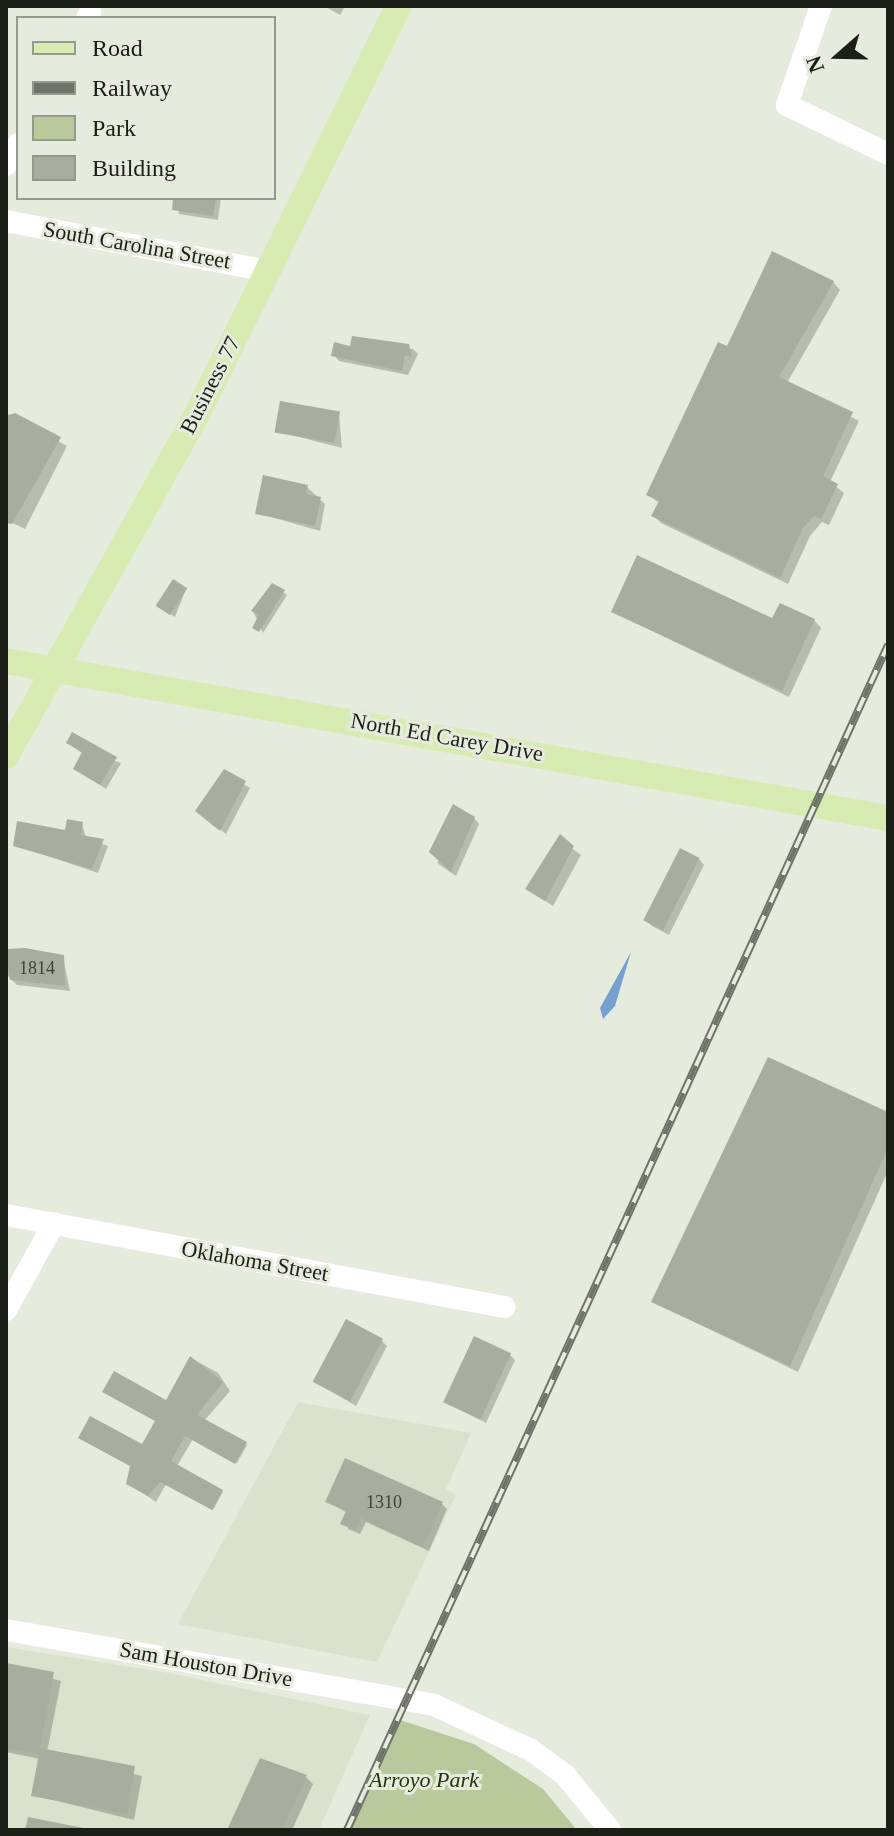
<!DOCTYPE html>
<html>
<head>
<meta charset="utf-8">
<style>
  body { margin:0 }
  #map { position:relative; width:894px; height:1836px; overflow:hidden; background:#e6ecdd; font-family:"Times New Roman",serif }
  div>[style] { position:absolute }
  .built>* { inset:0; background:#dae2cd }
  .green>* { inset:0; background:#b9c99c }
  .water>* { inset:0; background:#77a0d1 }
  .shadow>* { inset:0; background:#0003 }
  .building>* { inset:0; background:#a8ad9f; transform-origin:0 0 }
  .minor>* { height:22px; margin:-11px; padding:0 11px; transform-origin:11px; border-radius:11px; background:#fff }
  .major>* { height:26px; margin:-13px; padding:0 13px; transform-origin:13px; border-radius:13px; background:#d8ebb3 }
  .rail>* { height:8px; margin-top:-4px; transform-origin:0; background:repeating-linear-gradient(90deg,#e6ecdd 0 15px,#70736a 0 30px); box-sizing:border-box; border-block:2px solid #70736a }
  span { translate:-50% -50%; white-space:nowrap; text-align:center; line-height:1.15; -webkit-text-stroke:6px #e6ecdd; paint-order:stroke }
  .number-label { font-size:18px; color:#3f423a }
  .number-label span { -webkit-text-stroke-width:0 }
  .street-label { font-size:22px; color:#1c1e18 }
  .park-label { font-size:22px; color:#293507; font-style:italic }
  .frame { position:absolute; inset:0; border:8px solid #1c1e18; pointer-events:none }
  .legend { position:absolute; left:16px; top:16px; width:260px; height:184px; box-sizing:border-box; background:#e6ecdd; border:2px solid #959a8e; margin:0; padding:10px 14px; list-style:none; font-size:24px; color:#1c1e18 }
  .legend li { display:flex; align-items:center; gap:16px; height:40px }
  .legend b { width:40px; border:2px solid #959a8e }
  .north { position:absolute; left:798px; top:16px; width:80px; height:80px; -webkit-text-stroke:6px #e6ecdd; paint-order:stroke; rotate:250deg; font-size:22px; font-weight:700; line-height:32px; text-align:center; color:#1c1e18 }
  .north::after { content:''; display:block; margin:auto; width:28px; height:36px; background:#1c1e18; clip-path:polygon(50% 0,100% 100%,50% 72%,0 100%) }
</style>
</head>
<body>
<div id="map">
  <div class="built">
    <div style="clip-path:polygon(298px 1402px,471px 1433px,446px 1489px,456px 1495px,377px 1662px,178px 1624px)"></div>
    <div style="clip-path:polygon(6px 1647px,169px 1673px,370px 1715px,319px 1830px,6px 1830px)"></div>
  </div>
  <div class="green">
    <div style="clip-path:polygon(397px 1719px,474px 1744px,543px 1789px,577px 1830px,346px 1830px)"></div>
  </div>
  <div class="water">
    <div style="clip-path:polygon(631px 952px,615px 1006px,603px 1019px,600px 1008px)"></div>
  </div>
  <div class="shadow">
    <div style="clip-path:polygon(324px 6px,345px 6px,340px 15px)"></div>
    <div style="clip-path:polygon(175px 198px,221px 198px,218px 220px,179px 214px)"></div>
    <div style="clip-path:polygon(833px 282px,840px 290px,787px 383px,859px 421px,830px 482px,844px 493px,829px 525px,822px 522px,810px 536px,788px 584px,661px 523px,654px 516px,660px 504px,648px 494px,728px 349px)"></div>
    <div style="clip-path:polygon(354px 338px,413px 349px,418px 354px,408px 375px,339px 361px,334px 355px,352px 348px)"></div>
    <div style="clip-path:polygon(6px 413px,67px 446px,25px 529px,6px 520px)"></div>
    <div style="clip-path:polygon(339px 414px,342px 448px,276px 431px)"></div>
    <div style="clip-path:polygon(307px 487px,325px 504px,320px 531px,257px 513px)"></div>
    <div style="clip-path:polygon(272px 585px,287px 595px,263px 633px,253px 611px)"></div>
    <div style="clip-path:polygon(186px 589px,175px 617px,163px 610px)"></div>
    <div style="clip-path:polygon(613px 612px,814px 620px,821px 628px,789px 697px)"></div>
    <div style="clip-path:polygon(68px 743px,121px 763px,106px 789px,75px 768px,83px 754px)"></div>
    <div style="clip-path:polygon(225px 772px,250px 788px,226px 834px,203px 816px)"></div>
    <div style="clip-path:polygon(474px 818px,479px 824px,456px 876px,437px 863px)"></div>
    <div style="clip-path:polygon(82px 824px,86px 838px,108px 846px,98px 873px,15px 845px)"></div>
    <div style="clip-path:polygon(559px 839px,581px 855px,553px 906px,527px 889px)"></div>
    <div style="clip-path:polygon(699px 859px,704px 865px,669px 935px,652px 926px,646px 921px)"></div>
    <div style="clip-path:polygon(6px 950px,63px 957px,70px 991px,17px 985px,6px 974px)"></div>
    <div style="clip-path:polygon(888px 1114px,888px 1171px,798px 1372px,653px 1302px)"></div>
    <div style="clip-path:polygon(382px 1341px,387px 1346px,356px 1406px,316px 1382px)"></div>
    <div style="clip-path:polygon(510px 1355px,515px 1360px,486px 1423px,445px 1402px)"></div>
    <div style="clip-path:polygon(191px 1358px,218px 1373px,230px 1391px,204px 1421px,247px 1445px,237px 1463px,193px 1439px,177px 1466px,223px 1492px,213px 1510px,166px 1484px,156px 1502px,128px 1483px)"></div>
    <div style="clip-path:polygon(328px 1501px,442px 1504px,447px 1509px,429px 1551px,366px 1522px,360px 1534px,348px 1529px,347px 1513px)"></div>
    <div style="clip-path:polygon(6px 1665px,61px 1681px,47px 1752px,142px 1776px,134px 1820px,33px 1795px,40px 1759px,6px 1752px)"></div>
    <div style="clip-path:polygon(306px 1777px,313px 1784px,292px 1830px,230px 1830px)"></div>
  </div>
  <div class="building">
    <div style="clip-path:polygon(173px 198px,216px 198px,213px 216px,172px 210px)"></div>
    <div style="clip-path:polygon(772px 251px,834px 281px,779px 377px,853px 412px,823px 476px,838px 484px,821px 519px,814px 516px,803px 528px,780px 578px,651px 516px,659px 501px,646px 495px,718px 342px,727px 346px)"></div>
    <div style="clip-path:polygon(352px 336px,409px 344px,412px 357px,405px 355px,402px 371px,331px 356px,334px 342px,350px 346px)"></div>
    <div style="left:280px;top:401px;width:61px;height:32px;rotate:10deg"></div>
    <div style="clip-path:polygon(15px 413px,61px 437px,12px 524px,6px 523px,6px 416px)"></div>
    <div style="clip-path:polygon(263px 475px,308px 485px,306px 494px,321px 497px,315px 526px,255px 514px)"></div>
    <div style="clip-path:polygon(637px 555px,772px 618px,780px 603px,815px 619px,782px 691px,611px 612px)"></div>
    <div style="left:173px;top:579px;width:17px;height:32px;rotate:33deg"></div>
    <div style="clip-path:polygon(272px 583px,285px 590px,259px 632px,252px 628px,259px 615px,251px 611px)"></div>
    <div style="clip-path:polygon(72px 732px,117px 757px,100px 785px,73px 769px,82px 752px,66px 743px)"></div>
    <div style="clip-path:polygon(224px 769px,246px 781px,220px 831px,195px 811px)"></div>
    <div style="clip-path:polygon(453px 804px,475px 817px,451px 872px,429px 852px)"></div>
    <div style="clip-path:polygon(67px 819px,83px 822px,81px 835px,104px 839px,92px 869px,13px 846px,17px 821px,65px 830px)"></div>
    <div style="clip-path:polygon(560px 834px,574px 846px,545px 901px,525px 889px)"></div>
    <div style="left:680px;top:848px;width:22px;height:81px;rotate:27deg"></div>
    <div style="clip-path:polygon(25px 948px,64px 955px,65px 986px,10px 980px,6px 949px)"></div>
    <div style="clip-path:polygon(768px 1057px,888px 1112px,888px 1148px,790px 1366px,651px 1302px)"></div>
    <div style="left:346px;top:1319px;width:42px;height:71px;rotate:28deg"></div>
    <div style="left:474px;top:1336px;width:41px;height:73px;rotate:25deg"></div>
    <div style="clip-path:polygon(190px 1356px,223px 1382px,197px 1415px,247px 1442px,235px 1464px,185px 1436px,171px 1461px,223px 1490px,212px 1510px,160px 1482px,148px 1496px,126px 1484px,130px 1466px,78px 1438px,90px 1416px,142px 1444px,155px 1421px,102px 1392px,114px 1371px,166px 1400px)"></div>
    <div style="clip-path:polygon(345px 1458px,443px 1502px,423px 1547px,360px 1518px,355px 1530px,340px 1524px,346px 1511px,325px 1502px)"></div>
    <div style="clip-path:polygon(6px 1663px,54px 1672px,40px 1748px,135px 1766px,127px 1814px,31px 1796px,39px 1754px,6px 1748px)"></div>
    <div style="clip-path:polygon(260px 1758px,307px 1775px,282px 1830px,227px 1830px)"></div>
    <div style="clip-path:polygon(28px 1817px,88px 1829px,88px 1830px,25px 1830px)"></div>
  </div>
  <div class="minor">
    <div style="left:821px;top:6px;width:105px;rotate:109deg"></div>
    <div style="left:787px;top:105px;width:112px;rotate:25.9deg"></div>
    <div style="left:87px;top:18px;width:7px;rotate:-63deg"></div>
    <div style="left:6px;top:165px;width:24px;rotate:-60deg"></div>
    <div style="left:6px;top:221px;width:266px;rotate:10.8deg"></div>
    <div style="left:6px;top:1215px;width:507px;rotate:10.45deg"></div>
    <div style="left:6px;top:1310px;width:99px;rotate:-61.1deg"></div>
    <div style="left:6px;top:1630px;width:435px;rotate:9.9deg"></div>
    <div style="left:434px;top:1705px;width:107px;rotate:24.9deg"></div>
    <div style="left:531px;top:1750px;width:42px;rotate:36.3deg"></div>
    <div style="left:565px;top:1775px;width:71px;rotate:50.7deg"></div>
  </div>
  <div class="major">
    <div style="left:6px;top:661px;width:896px;rotate:10.09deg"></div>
    <div style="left:6px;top:756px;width:389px;rotate:-60.8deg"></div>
    <div style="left:196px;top:416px;width:458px;rotate:-63.7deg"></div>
  </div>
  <div class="rail">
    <div style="left:347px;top:1830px;width:1303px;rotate:-65.46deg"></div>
  </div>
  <div class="number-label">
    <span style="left:37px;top:968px">1814</span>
    <span style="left:384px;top:1502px">1310</span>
  </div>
  <div class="street-label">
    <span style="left:137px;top:245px;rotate:10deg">South Carolina Street</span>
    <span style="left:210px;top:385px;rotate:-63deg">Business 77</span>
    <span style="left:447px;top:737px;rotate:10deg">North Ed Carey Drive</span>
    <span style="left:255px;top:1261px;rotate:10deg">Oklahoma Street</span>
    <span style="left:206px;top:1664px;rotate:10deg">Sam Houston Drive</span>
  </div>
  <div class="park-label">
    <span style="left:424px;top:1780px">Arroyo Park</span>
  </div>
  <div class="frame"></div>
  <ul class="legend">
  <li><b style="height:10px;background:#d8ebb3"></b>Road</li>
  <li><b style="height:10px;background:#70736a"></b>Railway</li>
  <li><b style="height:22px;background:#b9c99c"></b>Park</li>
  <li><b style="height:22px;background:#a8ad9f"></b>Building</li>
  </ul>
  <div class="north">N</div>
</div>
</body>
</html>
